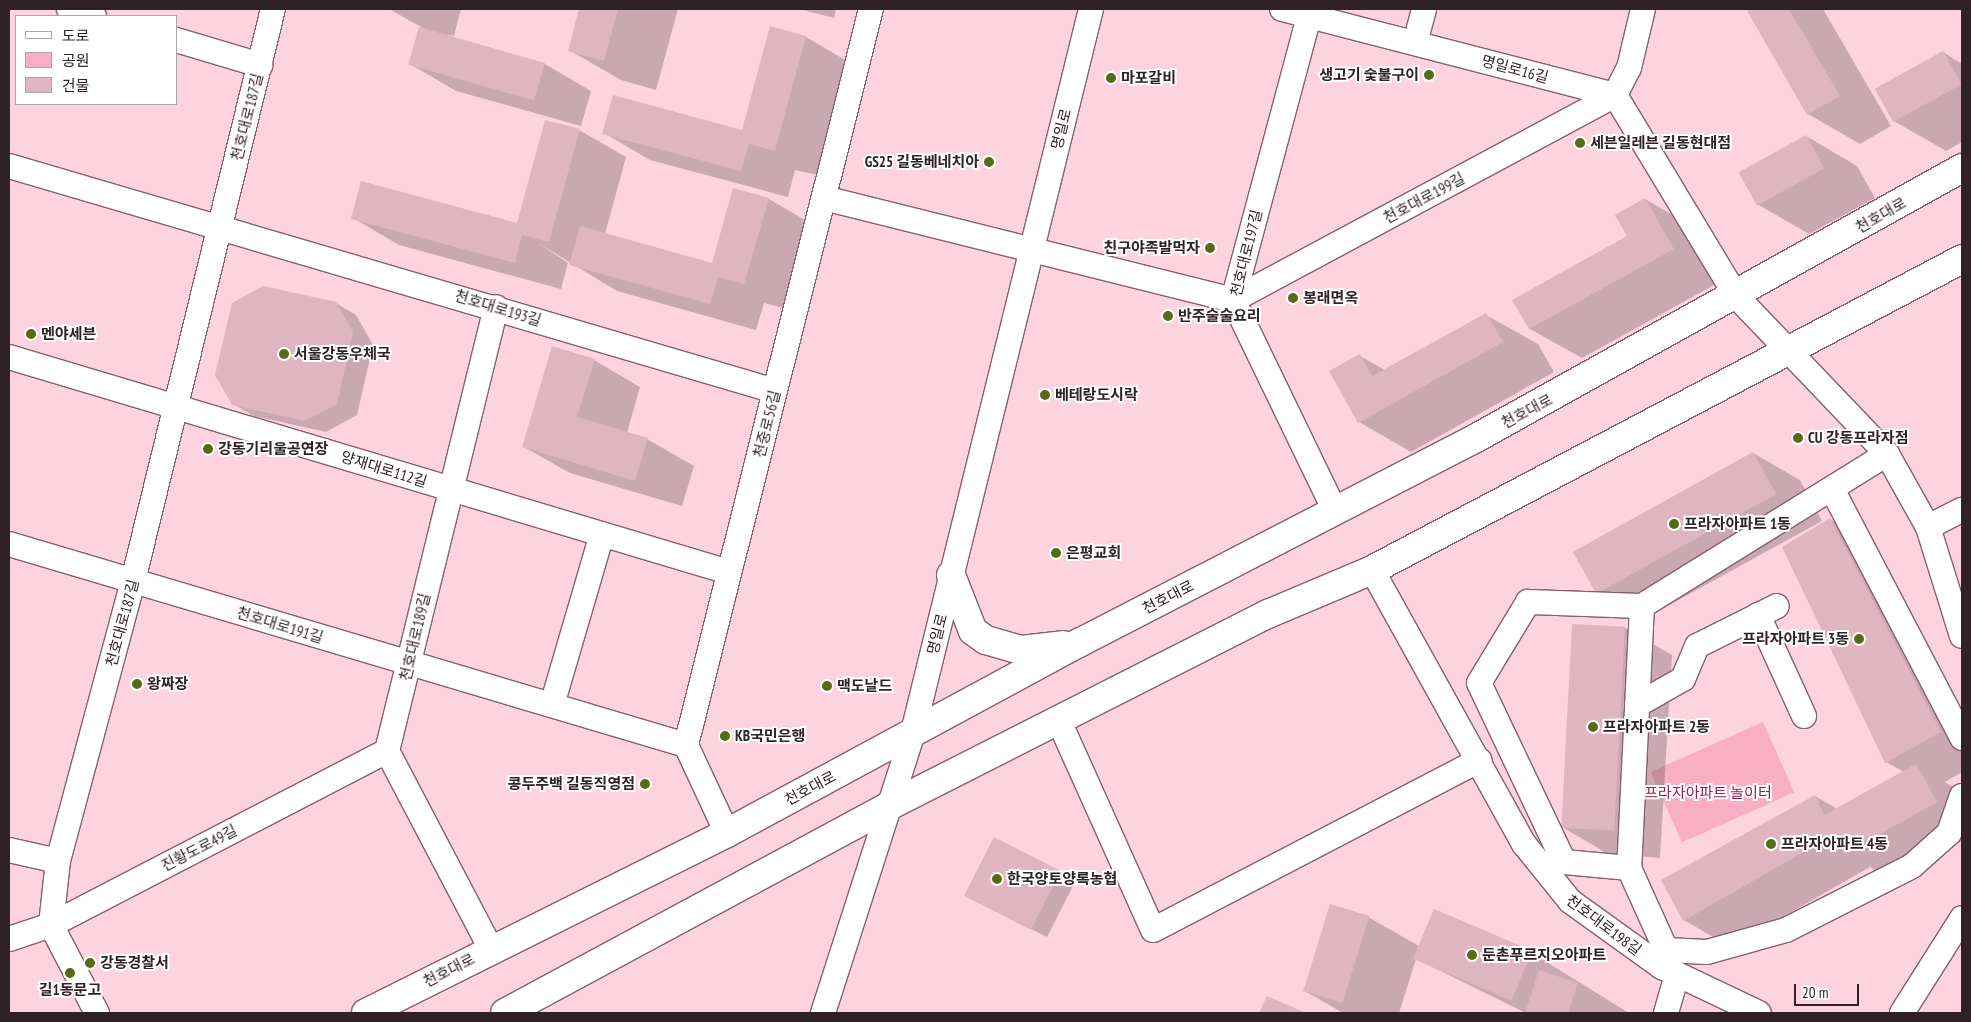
<!DOCTYPE html>
<html>
<head>
<meta charset="utf-8">
<style>
  body { margin:0 }
  #map { position:relative; width:1971px; height:1022px; overflow:hidden; background:#fdd3df; font-family:"PT Sans Narrow","Noto Sans KR",sans-serif }
  div>[style] { position:absolute }
  .green>* { inset:0; background:#f8afc6; transform-origin:0 0 }
  .shadow>* { inset:0; background:#0003 }
  .building>* { inset:0; background:#deb5c1; transform-origin:0 0 }
  .roads { filter:drop-shadow(1px 0 #85606c) drop-shadow(-1px 0 #85606c) drop-shadow(0 1px #85606c) drop-shadow(0 -1px #85606c) }
  .minor>* { height:24px; margin:-12px; padding:0 12px; transform-origin:12px; border-radius:12px; background:#fff }
  .major>* { height:28px; margin:-14px; padding:0 14px; transform-origin:14px; border-radius:14px; background:#fff }
  .dots>* { width:14px; height:14px; translate:-50% -50%; box-sizing:border-box; border:2px solid #fff; border-radius:50% }
  span { translate:-50% -50%; white-space:nowrap; text-align:center; line-height:1.15; -webkit-text-stroke:4px #fff; paint-order:stroke }
  .street-label { font-size:15px; color:#302126 }
  .poi-label { font-size:15px; color:#302126; font-weight:700 }
  .right { translate:-100% -50%; text-align:right }
  .left { translate:0 -50%; text-align:left }
  .park-label { font-size:15px; color:#912253 }
  .frame { position:absolute; inset:0; border:10px solid #302126; pointer-events:none }
  .legend { position:absolute; left:15px; top:15px; width:162px; height:90px; box-sizing:border-box; background:#fff; border:1px solid #aca6a8; margin:0; padding:6px 9px; list-style:none; font-size:15px; color:#302126 }
  .legend li { display:flex; align-items:center; gap:10px; height:25px }
  .legend b { width:25px; border:1px solid #aca6a8 }
  .scale { position:absolute; left:1794px; top:984px; width:65px; height:22px; box-sizing:border-box; border:2px solid #302126; border-top:0; padding-left:6px; font-size:15px; line-height:18px; white-space:nowrap; color:#302126; -webkit-text-stroke:4px #fff; paint-order:stroke }
</style>
</head>
<body>
<div id="map">
  <div class="green">
    <div style="left:1763px;top:722px;width:77px;height:123px;rotate:66deg"></div>
  </div>
  <div class="shadow">
    <div style="clip-path:polygon(389px 9px,461px 9px,454px 36px,431px 32px,545px 64px,591px 91px,581px 126px,456px 91px,410px 64px,421px 27px)"></div>
    <div style="clip-path:polygon(580px 9px,678px 9px,656px 90px,621px 80px,569px 50px)"></div>
    <div style="clip-path:polygon(799px 9px,836px 9px,834px 18px)"></div>
    <div style="clip-path:polygon(1748px 9px,1823px 9px,1891px 126px,1860px 144px,1808px 114px)"></div>
    <div style="clip-path:polygon(771px 27px,806px 37px,852px 64px,822px 176px,795px 170px,788px 197px,650px 160px,604px 133px,743px 131px)"></div>
    <div style="clip-path:polygon(1943px 52px,1962px 64px,1962px 142px,1946px 151px,1894px 121px)"></div>
    <div style="clip-path:polygon(579px 130px,626px 157px,605px 234px,712px 265px,734px 189px,769px 199px,815px 226px,791px 310px,764px 303px,756px 330px,617px 291px,538px 243px,568px 263px,561px 289px,399px 245px,353px 218px,518px 225px)"></div>
    <div style="clip-path:polygon(1806px 136px,1857px 166px,1875px 198px,1809px 234px,1757px 204px,1739px 173px)"></div>
    <div style="clip-path:polygon(1645px 199px,1697px 229px,1725px 279px,1582px 358px,1530px 329px,1514px 300px,1629px 237px)"></div>
    <div style="clip-path:polygon(336px 303px,356px 315px,373px 345px,357px 415px,326px 432px,254px 416px,233px 404px)"></div>
    <div style="clip-path:polygon(1486px 315px,1538px 344px,1554px 372px,1411px 452px,1359px 422px,1360px 356px,1385px 370px)"></div>
    <div style="clip-path:polygon(594px 360px,640px 387px,627px 433px,647px 439px,694px 466px,682px 506px,570px 473px,524px 447px)"></div>
    <div style="clip-path:polygon(1753px 453px,1800px 480px,1822px 521px,1644px 619px,1597px 593px,1575px 554px)"></div>
    <div style="clip-path:polygon(1830px 519px,1876px 546px,1962px 713px,1962px 772px,1945px 782px,1962px 792px,1962px 841px,1892px 880px,1870px 867px,1730px 947px,1684px 920px,1815px 796px,1837px 809px,1904px 772px,1886px 762px)"></div>
    <div style="clip-path:polygon(1573px 626px,1625px 628px,1672px 655px,1660px 858px,1608px 854px,1562px 827px)"></div>
    <div style="clip-path:polygon(1060px 872px,1076px 880px,1047px 937px,981px 904px)"></div>
    <div style="clip-path:polygon(1435px 910px,1532px 953px,1629px 1013px,1526px 1013px,1416px 959px,1399px 1013px,1343px 1013px,1303px 990px,1368px 917px,1419px 946px)"></div>
  </div>
  <div class="building">
    <div style="clip-path:polygon(579px 9px,618px 9px,604px 61px,568px 51px)"></div>
    <div style="clip-path:polygon(1746px 9px,1789px 9px,1840px 96px,1807px 115px)"></div>
    <div style="clip-path:polygon(770px 26px,806px 36px,775px 151px,749px 144px,741px 171px,602px 134px,613px 95px,742px 130px)"></div>
    <div style="left:419px;top:27px;width:131px;height:39px;rotate:16deg"></div>
    <div style="left:1943px;top:51px;width:38px;height:78px;rotate:61deg"></div>
    <div style="clip-path:polygon(545px 120px,580px 129px,549px 242px,522px 235px,515px 263px,351px 219px,361px 181px,517px 223px)"></div>
    <div style="left:1806px;top:135px;width:38px;height:77px;rotate:61deg"></div>
    <div style="clip-path:polygon(733px 188px,769px 198px,744px 284px,718px 277px,710px 304px,569px 265px,580px 226px,712px 263px)"></div>
    <div style="clip-path:polygon(1645px 198px,1674px 249px,1529px 329px,1512px 300px,1627px 236px,1615px 215px)"></div>
    <div style="clip-path:polygon(263px 286px,336px 302px,353px 332px,337px 404px,305px 421px,232px 405px,215px 375px,232px 303px)"></div>
    <div style="clip-path:polygon(1486px 313px,1503px 342px,1358px 423px,1329px 371px,1360px 354px,1372px 376px)"></div>
    <div style="clip-path:polygon(552px 346px,595px 359px,577px 417px,648px 438px,635px 481px,522px 447px)"></div>
    <div style="left:1753px;top:452px;width:48px;height:206px;rotate:61deg"></div>
    <div style="clip-path:polygon(1830px 518px,1941px 732px,1885px 763px,1782px 547px)"></div>
    <div style="left:1572px;top:624px;width:53px;height:204px;rotate:3deg"></div>
    <div style="clip-path:polygon(1916px 764px,1937px 802px,1845px 854px,1833px 835px,1683px 921px,1661px 880px,1815px 795px,1824px 815px)"></div>
    <div style="left:994px;top:837px;width:75px;height:66px;rotate:27deg"></div>
    <div style="left:1330px;top:904px;width:41px;height:91px;rotate:17deg"></div>
    <div style="left:1434px;top:909px;width:107px;height:54px;rotate:23deg"></div>
    <div style="clip-path:polygon(1539px 970px,1578px 983px,1568px 1013px,1525px 1013px)"></div>
    <div style="clip-path:polygon(1267px 996px,1306px 1013px,1259px 1013px)"></div>
  </div>
  <div class="roads">
    <div class="minor">
      <div style="left:69px;top:9px;width:26px;rotate:16deg"></div>
      <div style="left:1282px;top:9px;width:344px;rotate:14.5deg"></div>
      <div style="left:1615px;top:95px;width:236px;rotate:58.9deg"></div>
      <div style="left:1737px;top:297px;width:217px;rotate:46.3deg"></div>
      <div style="left:1887px;top:454px;width:84px;rotate:60.7deg"></div>
      <div style="left:1928px;top:527px;width:114px;rotate:72.7deg"></div>
      <div style="left:1311px;top:9px;width:301px;rotate:105deg"></div>
      <div style="left:1233px;top:300px;width:234px;rotate:64.2deg"></div>
      <div style="left:176px;top:40px;width:88px;rotate:16.6deg"></div>
      <div style="left:1415px;top:43px;width:35px;rotate:-75deg"></div>
      <div style="left:9px;top:166px;width:798px;rotate:16.37deg"></div>
      <div style="left:824px;top:198px;width:422px;rotate:14deg"></div>
      <div style="left:1233px;top:300px;width:434px;rotate:-28.2deg"></div>
      <div style="left:1615px;top:95px;width:30px;rotate:-63deg"></div>
      <div style="left:1629px;top:68px;width:61px;rotate:-76.7deg"></div>
      <div style="left:9px;top:357px;width:751px;rotate:16.63deg"></div>
      <div style="left:1832px;top:489px;width:281px;rotate:62.4deg"></div>
      <div style="left:1928px;top:527px;width:38px;rotate:-27deg"></div>
      <div style="left:9px;top:544px;width:706px;rotate:16.54deg"></div>
      <div style="left:1372px;top:570px;width:313px;rotate:61deg"></div>
      <div style="left:1524px;top:844px;width:73px;rotate:51.1deg"></div>
      <div style="left:1570px;top:901px;width:113px;rotate:35.7deg"></div>
      <div style="left:1662px;top:967px;width:107px;rotate:25.4deg"></div>
      <div style="left:1642px;top:606px;width:262px;rotate:92.8deg"></div>
      <div style="left:1629px;top:868px;width:90px;rotate:65.7deg"></div>
      <div style="left:1666px;top:950px;width:41px;rotate:2.8deg"></div>
      <div style="left:1707px;top:952px;width:82px;rotate:-15.6deg"></div>
      <div style="left:1786px;top:930px;width:141px;rotate:-26.9deg"></div>
      <div style="left:1912px;top:866px;width:50px;rotate:-41.7deg"></div>
      <div style="left:1949px;top:833px;width:39px;rotate:-71deg"></div>
      <div style="left:1758px;top:615px;width:111px;rotate:65.5deg"></div>
      <div style="left:552px;top:705px;width:178px;rotate:-73.7deg"></div>
      <div style="left:1637px;top:705px;width:53px;rotate:-29.5deg"></div>
      <div style="left:1683px;top:679px;width:36px;rotate:-67deg"></div>
      <div style="left:1697px;top:646px;width:89px;rotate:-26.6deg"></div>
      <div style="left:1059px;top:721px;width:229px;rotate:65.8deg"></div>
      <div style="left:1153px;top:930px;width:368px;rotate:-27.5deg"></div>
      <div style="left:727px;top:833px;width:97px;rotate:-115deg"></div>
      <div style="left:686px;top:745px;width:759px;rotate:-75.89deg"></div>
      <div style="left:9px;top:850px;width:50px;rotate:12.7deg"></div>
      <div style="left:1629px;top:868px;width:65px;rotate:-174.7deg"></div>
      <div style="left:1564px;top:862px;width:198px;rotate:-115.4deg"></div>
      <div style="left:1479px;top:683px;width:95px;rotate:-58.8deg"></div>
      <div style="left:1528px;top:602px;width:114px;rotate:2deg"></div>
      <div style="left:1642px;top:606px;width:288px;rotate:-31.8deg"></div>
      <div style="left:9px;top:939px;width:44px;rotate:-18.4deg"></div>
      <div style="left:51px;top:925px;width:378px;rotate:-27.4deg"></div>
      <div style="left:491px;top:949px;width:224px;rotate:-117.7deg"></div>
      <div style="left:387px;top:751px;width:457px;rotate:-76.2deg"></div>
      <div style="left:97px;top:1013px;width:99px;rotate:-117.6deg"></div>
      <div style="left:51px;top:925px;width:64px;rotate:-83.8deg"></div>
      <div style="left:58px;top:861px;width:290px;rotate:-75deg"></div>
      <div style="left:133px;top:581px;width:589px;rotate:-76.25deg"></div>
      <div style="left:823px;top:1013px;width:295px;rotate:-72.2deg"></div>
      <div style="left:913px;top:732px;width:745px;rotate:-76.17deg"></div>
      <div style="left:1666px;top:1013px;width:40px;rotate:-74deg"></div>
      <div style="left:1902px;top:1013px;width:112px;rotate:-57.7deg"></div>
    </div>
    <div class="major">
      <div style="left:951px;top:575px;width:60px;rotate:68.6deg"></div>
      <div style="left:973px;top:631px;width:16px;rotate:35deg"></div>
      <div style="left:986px;top:640px;width:36px;rotate:16deg"></div>
      <div style="left:1021px;top:650px;width:42px;rotate:-6.8deg"></div>
      <div style="left:366px;top:1013px;width:403px;rotate:-26.5deg"></div>
      <div style="left:727px;top:833px;width:400px;rotate:-28.4deg"></div>
      <div style="left:1079px;top:643px;width:449px;rotate:-27.3deg"></div>
      <div style="left:1478px;top:437px;width:554px;rotate:-29.06deg"></div>
      <div style="left:505px;top:1013px;width:436px;rotate:-28.3deg"></div>
      <div style="left:889px;top:806px;width:425px;rotate:-26.9deg"></div>
      <div style="left:1268px;top:614px;width:113px;rotate:-22.9deg"></div>
      <div style="left:1372px;top:570px;width:667px;rotate:-27.79deg"></div>
    </div>
  </div>
  <div class="dots">
    <div style="left:1429px;top:75px;background:#566a17"></div>
    <div style="left:1111px;top:78px;background:#566a17"></div>
    <div style="left:1580px;top:143px;background:#566a17"></div>
    <div style="left:989px;top:162px;background:#566a17"></div>
    <div style="left:1210px;top:248px;background:#566a17"></div>
    <div style="left:1293px;top:298px;background:#566a17"></div>
    <div style="left:1168px;top:316px;background:#566a17"></div>
    <div style="left:31px;top:334px;background:#566a17"></div>
    <div style="left:284px;top:354px;background:#566a17"></div>
    <div style="left:1045px;top:395px;background:#566a17"></div>
    <div style="left:1798px;top:438px;background:#566a17"></div>
    <div style="left:208px;top:449px;background:#566a17"></div>
    <div style="left:1674px;top:524px;background:#566a17"></div>
    <div style="left:1056px;top:553px;background:#566a17"></div>
    <div style="left:1859px;top:639px;background:#566a17"></div>
    <div style="left:137px;top:684px;background:#566a17"></div>
    <div style="left:827px;top:686px;background:#566a17"></div>
    <div style="left:1593px;top:727px;background:#566a17"></div>
    <div style="left:725px;top:736px;background:#566a17"></div>
    <div style="left:645px;top:784px;background:#566a17"></div>
    <div style="left:1771px;top:844px;background:#566a17"></div>
    <div style="left:997px;top:879px;background:#566a17"></div>
    <div style="left:1472px;top:955px;background:#566a17"></div>
    <div style="left:90px;top:963px;background:#566a17"></div>
    <div style="left:70px;top:973px;background:#566a17"></div>
  </div>
  <div class="street-label">
    <span style="left:1515px;top:69px;rotate:15deg">명일로16길</span>
    <span style="left:247px;top:117px;rotate:-76deg">천호대로187길</span>
    <span style="left:1061px;top:129px;rotate:-76deg">명일로</span>
    <span style="left:1424px;top:198px;rotate:-28deg">천호대로199길</span>
    <span style="left:1881px;top:215px;rotate:-30deg">천호대로</span>
    <span style="left:1246px;top:253px;rotate:-76deg">천호대로197길</span>
    <span style="left:498px;top:308px;rotate:17deg">천호대로193길</span>
    <span style="left:1527px;top:411px;rotate:-28deg">천호대로</span>
    <span style="left:767px;top:424px;rotate:-76deg">천중로56길</span>
    <span style="left:384px;top:469px;rotate:17deg">양재대로112길</span>
    <span style="left:1168px;top:597px;rotate:-27deg">천호대로</span>
    <span style="left:122px;top:623px;rotate:-75deg">천호대로187길</span>
    <span style="left:280px;top:625px;rotate:17deg">천호대로191길</span>
    <span style="left:937px;top:634px;rotate:-76deg">명일로</span>
    <span style="left:415px;top:637px;rotate:-77deg">천호대로189길</span>
    <span style="left:810px;top:788px;rotate:-28deg">천호대로</span>
    <span style="left:199px;top:848px;rotate:-27deg">진황도로49길</span>
    <span style="left:1604px;top:925px;rotate:37deg">천호대로198길</span>
    <span style="left:449px;top:970px;rotate:-27deg">천호대로</span>
  </div>
  <div class="poi-label">
    <span class="right" style="left:1419px;top:75px">생고기 숯불구이</span>
    <span class="left" style="left:1121px;top:78px">마포갈비</span>
    <span class="left" style="left:1590px;top:143px">세븐일레븐 길동현대점</span>
    <span class="right" style="left:979px;top:162px">GS25 길동베네치아</span>
    <span class="right" style="left:1200px;top:248px">친구야족발먹자</span>
    <span class="left" style="left:1303px;top:298px">봉래면옥</span>
    <span class="left" style="left:1178px;top:316px">반주술술요리</span>
    <span class="left" style="left:41px;top:334px">멘야세븐</span>
    <span class="left" style="left:294px;top:354px">서울강동우체국</span>
    <span class="left" style="left:1055px;top:395px">베테랑도시락</span>
    <span class="left" style="left:1808px;top:438px">CU 강동프라자점</span>
    <span class="left" style="left:218px;top:449px">강동기리울공연장</span>
    <span class="left" style="left:1684px;top:524px">프라자아파트 1동</span>
    <span class="left" style="left:1066px;top:553px">은평교회</span>
    <span class="right" style="left:1849px;top:639px">프라자아파트 3동</span>
    <span class="left" style="left:147px;top:684px">왕짜장</span>
    <span class="left" style="left:837px;top:686px">맥도날드</span>
    <span class="left" style="left:1603px;top:727px">프라자아파트 2동</span>
    <span class="left" style="left:735px;top:736px">KB국민은행</span>
    <span class="right" style="left:635px;top:784px">콩두주백 길동직영점</span>
    <span class="left" style="left:1781px;top:844px">프라자아파트 4동</span>
    <span class="left" style="left:1007px;top:879px">한국양토양록농협</span>
    <span class="left" style="left:1482px;top:955px">둔촌푸르지오아파트</span>
    <span class="left" style="left:100px;top:963px">강동경찰서</span>
    <span style="left:70px;top:990px">길1동문고</span>
  </div>
  <div class="park-label">
    <span style="left:1708px;top:793px">프라자아파트 놀이터</span>
  </div>
  <div class="frame"></div>
  <ul class="legend">
  <li><b style="height:6px;background:#fff"></b>도로</li>
  <li><b style="height:14px;background:#f8afc6"></b>공원</li>
  <li><b style="height:14px;background:#deb5c1"></b>건물</li>
  </ul>
  <div class="scale">20 m</div>
</div>
</body>
</html>
